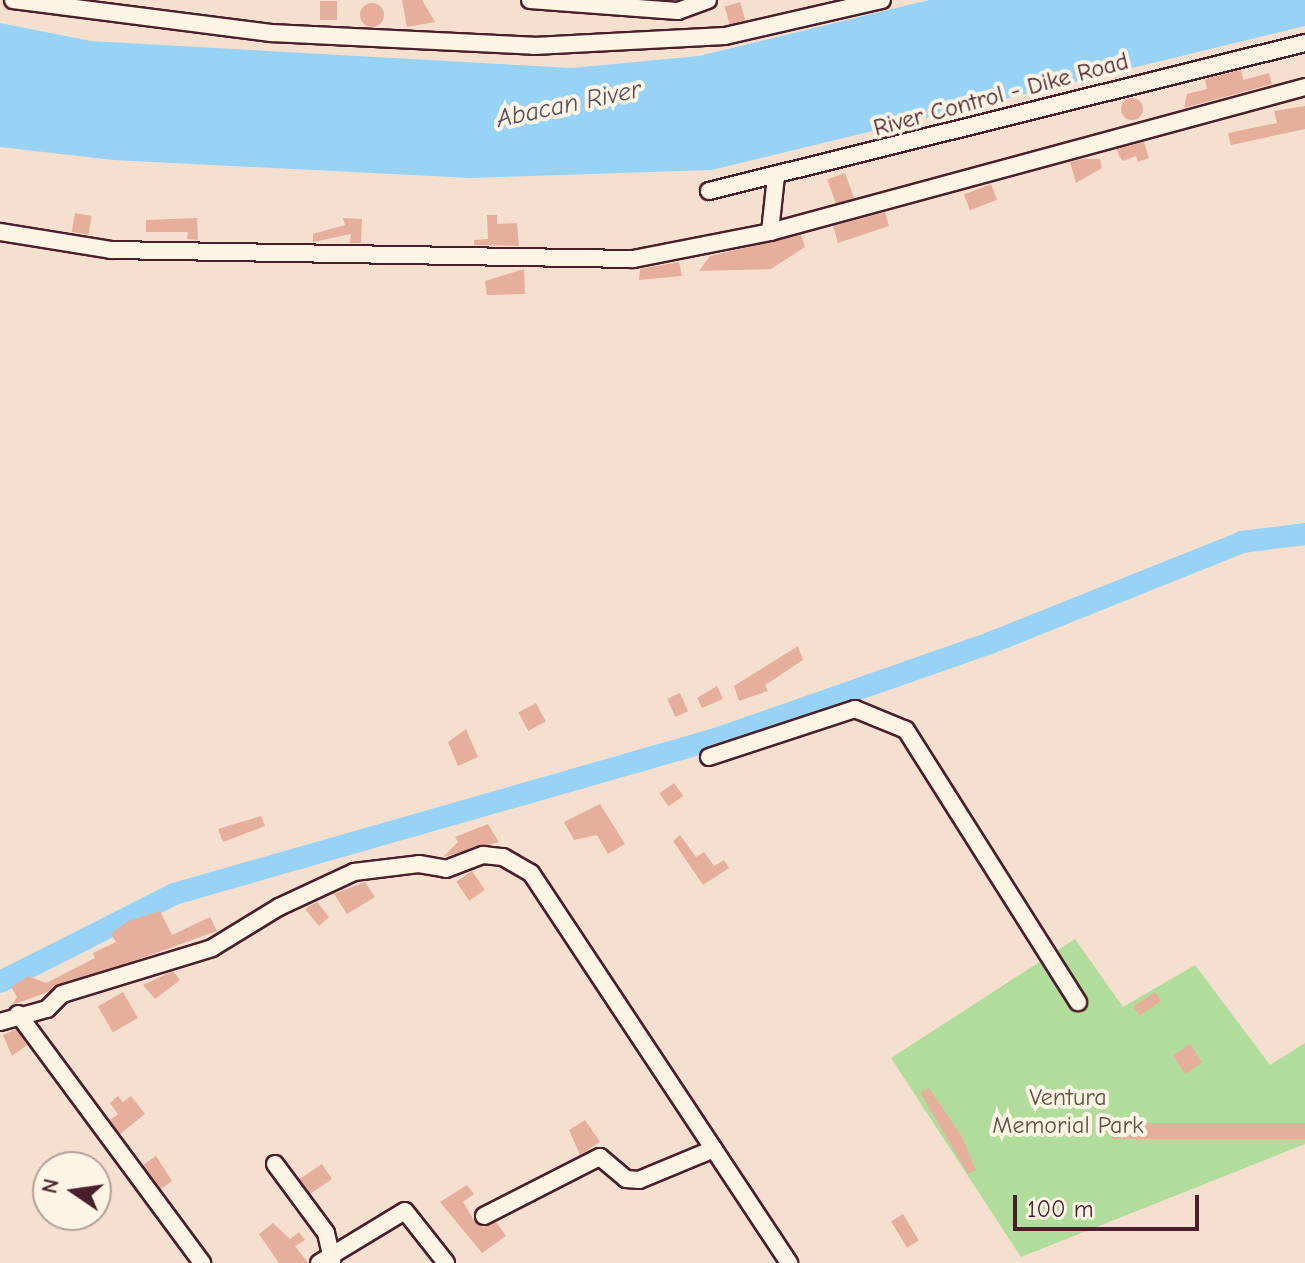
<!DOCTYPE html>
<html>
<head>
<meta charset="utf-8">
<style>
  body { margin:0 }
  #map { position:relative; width:1305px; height:1263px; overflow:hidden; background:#f5e0cf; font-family:"Comic Neue",sans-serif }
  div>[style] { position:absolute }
  .green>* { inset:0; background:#b0dd9b }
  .water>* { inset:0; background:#97d3f7 }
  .river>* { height:22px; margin:-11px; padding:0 11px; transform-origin:11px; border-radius:11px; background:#97d3f7 }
  .building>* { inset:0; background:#e6af9c; transform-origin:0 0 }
  .round { border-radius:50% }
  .roads { filter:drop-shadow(2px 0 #4a1f2b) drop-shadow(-2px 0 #4a1f2b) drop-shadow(0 2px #4a1f2b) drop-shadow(0 -2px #4a1f2b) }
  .minor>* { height:16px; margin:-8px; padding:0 8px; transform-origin:8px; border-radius:8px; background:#fcf5e5 }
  span { translate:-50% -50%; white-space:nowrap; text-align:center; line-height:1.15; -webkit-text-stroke:8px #fcf5e5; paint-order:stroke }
  .street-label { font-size:24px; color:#4a1f2b }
  .park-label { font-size:24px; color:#644e47 }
  .water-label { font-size:26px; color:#5d4c5e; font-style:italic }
  .north { position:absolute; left:32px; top:1151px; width:80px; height:80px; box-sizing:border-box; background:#fcf5e5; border:2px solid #b59f9b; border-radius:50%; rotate:283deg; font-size:22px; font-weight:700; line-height:32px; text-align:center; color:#4a1f2b }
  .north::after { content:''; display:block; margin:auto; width:28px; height:36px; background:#4a1f2b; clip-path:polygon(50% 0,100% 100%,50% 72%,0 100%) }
  .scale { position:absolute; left:1013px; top:1195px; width:186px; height:36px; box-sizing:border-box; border:4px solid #4a1f2b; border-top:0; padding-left:10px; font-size:24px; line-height:28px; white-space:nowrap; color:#4a1f2b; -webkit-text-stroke:6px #fcf5e5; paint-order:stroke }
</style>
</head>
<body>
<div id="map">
  <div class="green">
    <div style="clip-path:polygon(1075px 939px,1123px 1007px,1195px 965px,1270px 1065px,1305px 1043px,1305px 1144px,1021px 1257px,891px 1058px)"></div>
  </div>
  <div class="water">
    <div style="clip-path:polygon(929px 0,1305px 0,1305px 26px,712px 170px,471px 178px,113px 160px,0 147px,0 23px,91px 41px,572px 68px,699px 56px)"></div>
  </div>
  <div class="river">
    <div style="left:0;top:982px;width:195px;rotate:-26.8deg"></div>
    <div style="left:174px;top:894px;width:564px;rotate:-15.96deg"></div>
    <div style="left:716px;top:739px;width:290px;rotate:-19.3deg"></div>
    <div style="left:990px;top:643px;width:271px;rotate:-21.8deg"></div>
    <div style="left:1242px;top:542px;width:64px;rotate:-7.2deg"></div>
  </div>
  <div class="building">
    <div style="clip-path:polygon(402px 0,422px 0,435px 22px,407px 27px)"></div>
    <div style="left:320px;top:1px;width:17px;height:19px"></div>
    <div style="left:740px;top:2px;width:19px;height:16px;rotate:74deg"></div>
    <div class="round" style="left:360px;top:3px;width:24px;height:24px"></div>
    <div style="clip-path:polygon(1241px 70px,1243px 80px,1269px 73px,1272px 84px,1184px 108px,1187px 94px,1207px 89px,1205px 79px)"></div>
    <div class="round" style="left:1121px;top:98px;width:22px;height:22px"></div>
    <div style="clip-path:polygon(1305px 106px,1305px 129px,1231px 145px,1228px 133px,1277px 123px,1274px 111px)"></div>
    <div style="clip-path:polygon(1144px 142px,1149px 158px,1138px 162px,1136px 156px,1123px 161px,1119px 156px,1117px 149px)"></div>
    <div style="clip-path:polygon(1083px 159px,1100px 159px,1102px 168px,1076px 183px,1070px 162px)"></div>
    <div style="left:845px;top:173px;width:27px;height:19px;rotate:70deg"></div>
    <div style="left:991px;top:184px;width:17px;height:29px;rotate:69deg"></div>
    <div style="clip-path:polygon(885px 212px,889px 226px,838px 243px,833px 226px)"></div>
    <div style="left:75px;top:213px;width:17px;height:19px;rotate:10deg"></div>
    <div style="clip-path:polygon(487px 215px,497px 215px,497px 224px,517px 223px,519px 246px,474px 245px,474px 240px,488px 239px)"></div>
    <div style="clip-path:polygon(197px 218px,198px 240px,187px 239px,188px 232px,146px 232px,146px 220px)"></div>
    <div style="clip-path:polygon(343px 218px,362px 219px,361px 243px,350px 243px,351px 234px,313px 242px,313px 234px,345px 225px)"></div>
    <div style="clip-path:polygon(801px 235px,805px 247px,771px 269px,699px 271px,710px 256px)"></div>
    <div style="clip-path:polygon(679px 262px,682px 276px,639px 280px,640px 269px)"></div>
    <div style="clip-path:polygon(524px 269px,525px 294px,487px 295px,485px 281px)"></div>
    <div style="clip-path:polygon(798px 646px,803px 660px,765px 685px,768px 691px,739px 701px,734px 686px)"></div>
    <div style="clip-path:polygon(717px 686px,723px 699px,702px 708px,697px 698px)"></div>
    <div style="left:680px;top:693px;width:20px;height:14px;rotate:66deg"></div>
    <div style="left:536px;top:703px;width:21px;height:20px;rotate:62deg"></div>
    <div style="clip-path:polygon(466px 729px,478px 757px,458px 766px,448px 742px)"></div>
    <div style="left:674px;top:783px;width:16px;height:18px;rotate:55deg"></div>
    <div style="clip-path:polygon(600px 804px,625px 844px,608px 854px,597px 835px,574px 840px,564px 822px)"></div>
    <div style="clip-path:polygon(261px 816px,265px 826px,223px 842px,218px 829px)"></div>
    <div style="clip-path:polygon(488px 824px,499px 842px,443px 857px,458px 842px,455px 837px)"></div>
    <div style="clip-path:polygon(680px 835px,696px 857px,704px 852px,714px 866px,724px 860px,729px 868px,703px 885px,673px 841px)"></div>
    <div style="left:472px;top:871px;width:23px;height:19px;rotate:56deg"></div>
    <div style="clip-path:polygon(365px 882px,375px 897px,347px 914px,334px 894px)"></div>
    <div style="clip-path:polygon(317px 902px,329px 917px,319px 926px,305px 909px)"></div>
    <div style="clip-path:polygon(160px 911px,172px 935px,210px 917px,217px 931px,12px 1005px,17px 997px,11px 987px,28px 976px,46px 983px,95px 958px,93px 953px,116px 942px,111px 934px,128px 921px)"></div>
    <div style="clip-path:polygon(173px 971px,180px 980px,155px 999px,143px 985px)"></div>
    <div style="left:123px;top:992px;width:30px;height:29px;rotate:60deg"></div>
    <div style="left:1155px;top:992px;width:11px;height:26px;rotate:56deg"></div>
    <div style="clip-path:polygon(16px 1029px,27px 1045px,12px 1056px,3px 1035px)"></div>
    <div style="left:1190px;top:1044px;width:22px;height:21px;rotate:56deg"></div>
    <div style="clip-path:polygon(929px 1088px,962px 1137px,976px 1170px,968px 1174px,920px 1092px)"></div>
    <div style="clip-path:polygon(118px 1096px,123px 1102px,131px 1096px,145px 1114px,120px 1134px,110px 1120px,118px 1114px,110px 1103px)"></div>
    <div style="clip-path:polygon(585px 1120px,600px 1142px,580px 1155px,569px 1130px)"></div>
    <div style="left:1305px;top:1123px;width:16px;height:193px;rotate:90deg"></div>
    <div style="clip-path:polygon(156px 1156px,172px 1181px,161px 1189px,143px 1165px)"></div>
    <div style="left:322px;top:1164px;width:18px;height:27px;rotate:56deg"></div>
    <div style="clip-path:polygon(467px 1185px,474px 1194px,463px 1202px,475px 1222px,483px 1227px,496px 1222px,506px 1236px,482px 1253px,440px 1202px)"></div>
    <div style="left:903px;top:1214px;width:31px;height:14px;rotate:59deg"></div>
    <div style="clip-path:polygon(273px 1223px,290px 1239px,299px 1232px,305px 1240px,295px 1246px,308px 1263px,279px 1263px,259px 1234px)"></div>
  </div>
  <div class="roads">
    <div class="minor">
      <div style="left:13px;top:0;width:260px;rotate:7.3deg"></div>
      <div style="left:271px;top:33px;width:263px;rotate:2.8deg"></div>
      <div style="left:534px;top:46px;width:191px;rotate:-3deg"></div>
      <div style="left:725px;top:36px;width:161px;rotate:-12.9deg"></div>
      <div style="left:530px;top:0;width:148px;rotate:4.3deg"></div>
      <div style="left:678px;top:11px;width:32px;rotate:-20deg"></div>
      <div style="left:709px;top:191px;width:614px;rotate:-13.95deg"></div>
      <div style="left:0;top:232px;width:112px;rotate:9.2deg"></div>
      <div style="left:111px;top:250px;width:522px;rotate:0.99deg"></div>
      <div style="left:633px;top:259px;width:140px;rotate:-11.1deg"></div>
      <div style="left:770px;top:232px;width:554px;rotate:-15.16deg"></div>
      <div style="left:770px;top:232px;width:56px;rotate:-83.9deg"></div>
      <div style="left:709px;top:757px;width:154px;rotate:-18.2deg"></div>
      <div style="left:855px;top:709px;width:55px;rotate:22.4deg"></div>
      <div style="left:906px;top:730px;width:322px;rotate:57.7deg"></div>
      <div style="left:18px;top:1014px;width:310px;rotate:53.5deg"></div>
      <div style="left:0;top:1022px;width:49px;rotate:-15.5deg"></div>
      <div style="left:47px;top:1009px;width:21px;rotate:-45deg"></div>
      <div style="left:62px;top:994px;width:157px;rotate:-17deg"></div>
      <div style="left:212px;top:948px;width:79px;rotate:-31.5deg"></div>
      <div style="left:279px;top:907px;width:83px;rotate:-25deg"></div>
      <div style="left:354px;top:872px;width:65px;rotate:-7deg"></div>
      <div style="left:419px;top:864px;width:27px;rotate:10deg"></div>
      <div style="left:446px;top:869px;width:40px;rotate:-21deg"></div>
      <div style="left:483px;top:855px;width:20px;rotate:6deg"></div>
      <div style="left:503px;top:857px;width:32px;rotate:30deg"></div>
      <div style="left:531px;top:873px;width:468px;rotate:56.5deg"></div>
      <div style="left:275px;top:1164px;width:86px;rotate:53.5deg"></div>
      <div style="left:326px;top:1233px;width:28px;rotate:77deg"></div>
      <div style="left:484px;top:1216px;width:130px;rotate:-27deg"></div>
      <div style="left:600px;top:1157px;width:34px;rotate:40deg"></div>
      <div style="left:626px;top:1179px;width:13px;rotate:4deg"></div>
      <div style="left:639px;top:1180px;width:81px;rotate:-22.5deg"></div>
      <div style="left:319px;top:1263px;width:100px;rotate:-31.2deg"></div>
      <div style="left:405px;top:1211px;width:66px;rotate:51.7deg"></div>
    </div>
  </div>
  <div class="street-label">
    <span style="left:1001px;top:95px;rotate:-15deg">River Control - Dike Road</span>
  </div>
  <div class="park-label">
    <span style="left:1068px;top:1112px">Ventura<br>Memorial Park</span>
  </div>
  <div class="water-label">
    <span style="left:569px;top:105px;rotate:-12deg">Abacan River</span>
  </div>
  <div class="north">N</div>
  <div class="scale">100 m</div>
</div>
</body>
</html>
